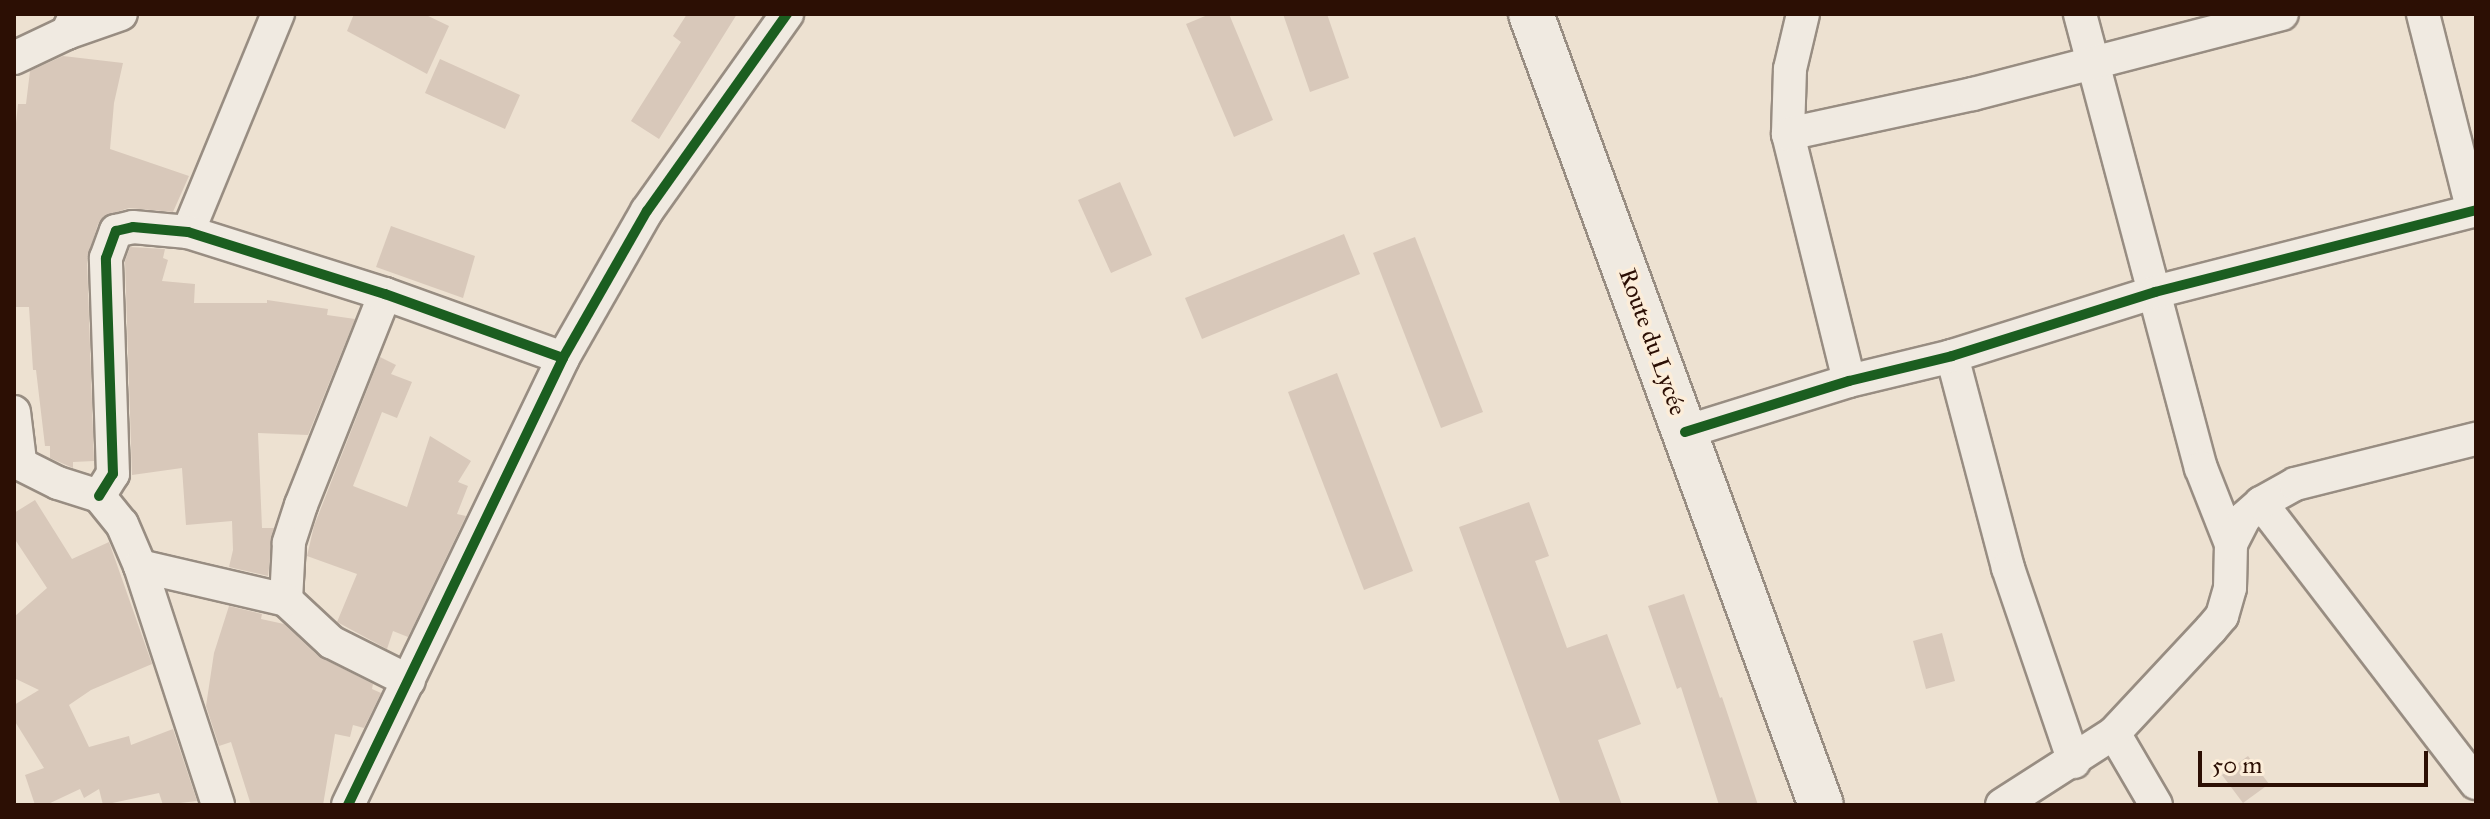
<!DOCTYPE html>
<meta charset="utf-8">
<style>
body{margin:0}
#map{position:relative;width:2490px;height:819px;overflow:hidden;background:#ede1d1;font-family:"IM FELL Great Primer",serif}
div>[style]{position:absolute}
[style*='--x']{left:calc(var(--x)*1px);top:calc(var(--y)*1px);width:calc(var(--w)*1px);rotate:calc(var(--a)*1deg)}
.building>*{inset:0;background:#d8c8ba}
.roads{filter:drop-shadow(2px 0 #988d82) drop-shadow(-2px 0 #988d82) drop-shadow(0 2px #988d82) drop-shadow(0 -2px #988d82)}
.minor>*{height:32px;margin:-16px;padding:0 16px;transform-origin:16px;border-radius:16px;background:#f0eae1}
.secondary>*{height:44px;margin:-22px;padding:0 22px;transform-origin:22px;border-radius:22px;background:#f0eae1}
.cycleway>*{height:10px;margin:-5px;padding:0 5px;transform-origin:5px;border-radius:5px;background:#1b5e20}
span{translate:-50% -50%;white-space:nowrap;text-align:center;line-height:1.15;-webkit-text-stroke:7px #fcedd9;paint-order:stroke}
.street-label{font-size:24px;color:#2c0f04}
.frame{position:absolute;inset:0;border:16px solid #2c0f04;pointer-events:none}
.scale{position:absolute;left:2198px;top:751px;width:230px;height:36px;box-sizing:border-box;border:4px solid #2c0f04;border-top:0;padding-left:10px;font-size:24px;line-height:28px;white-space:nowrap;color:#2c0f04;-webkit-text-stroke:6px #fcedd9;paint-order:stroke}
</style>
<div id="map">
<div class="building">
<div style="clip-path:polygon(354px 14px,424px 14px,449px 26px,427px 74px,347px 31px)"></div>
<div style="clip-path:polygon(687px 14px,737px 14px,659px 139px,631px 121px,681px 42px,673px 36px)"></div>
<div style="clip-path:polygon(1210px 14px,1229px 14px,1273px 120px,1234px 137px,1186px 24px)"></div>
<div style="clip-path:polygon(1283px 14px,1327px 14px,1349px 78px,1310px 92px)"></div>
<div style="clip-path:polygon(63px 56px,123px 63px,114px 103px,110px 149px,189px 176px,173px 212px,129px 208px,104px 216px,98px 224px,87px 259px,94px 461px,73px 462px,73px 468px,50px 458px,50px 446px,45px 446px,36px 370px,33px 370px,29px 307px,14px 307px,14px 142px,18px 104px,26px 104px,30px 71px)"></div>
<div style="clip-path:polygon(440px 59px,520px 95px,505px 129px,425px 93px)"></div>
<div style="clip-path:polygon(1120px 182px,1152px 255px,1111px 273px,1078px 200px)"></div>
<div style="clip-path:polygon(391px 226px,475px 256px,463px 298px,376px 267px)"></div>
<div style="clip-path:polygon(1344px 234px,1360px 274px,1202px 339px,1185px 298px)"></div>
<div style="clip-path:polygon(1415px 237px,1483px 412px,1441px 428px,1373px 253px)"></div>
<div style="clip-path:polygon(130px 247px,165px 249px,163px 258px,168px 260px,162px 281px,195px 284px,194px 303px,267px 303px,267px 300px,328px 309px,327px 315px,355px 319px,308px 435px,258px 433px,262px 528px,274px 528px,268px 576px,229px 567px,233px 550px,232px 521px,186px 525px,182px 468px,132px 475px,125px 261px)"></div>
<div style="clip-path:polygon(380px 357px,396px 365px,391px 374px,412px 382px,397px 418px,382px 412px,353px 486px,407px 507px,430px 436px,471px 461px,458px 482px,468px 486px,457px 514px,466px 516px,408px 637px,393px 631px,387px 649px,337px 622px,357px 574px,307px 556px,314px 526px)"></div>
<div style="clip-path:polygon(1337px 373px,1413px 571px,1364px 590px,1288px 392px)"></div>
<div style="clip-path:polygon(35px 500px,72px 559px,109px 542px,152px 664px,91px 690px,69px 705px,89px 747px,129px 736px,131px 745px,173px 729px,197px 801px,163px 805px,159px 793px,103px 805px,99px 789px,84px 798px,80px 789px,46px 805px,35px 805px,25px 775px,44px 768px,14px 720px,14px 705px,39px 690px,14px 678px,14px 617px,47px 588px,14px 538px,14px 513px)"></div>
<div style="clip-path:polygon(1529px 502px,1549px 556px,1535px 561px,1567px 648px,1607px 634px,1641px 724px,1598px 740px,1622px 805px,1561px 805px,1459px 527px)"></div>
<div style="clip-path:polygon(1684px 594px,1720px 698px,1722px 697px,1758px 805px,1719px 805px,1681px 687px,1677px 689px,1648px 606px)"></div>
<div style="clip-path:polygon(229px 606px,262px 614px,261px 619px,284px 624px,318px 656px,373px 684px,372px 689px,381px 693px,364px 728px,353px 725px,350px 737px,335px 734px,323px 805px,251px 805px,231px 742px,219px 746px,206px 706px,214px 653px)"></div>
<div style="clip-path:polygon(1942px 633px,1955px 681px,1926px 689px,1913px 641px)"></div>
<div style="clip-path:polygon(2248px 756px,2269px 784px,2243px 803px,2222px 775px)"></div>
</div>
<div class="roads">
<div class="minor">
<div style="--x:1803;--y:14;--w:57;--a:103.3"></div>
<div style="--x:1790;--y:69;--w:65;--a:91.8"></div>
<div style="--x:1788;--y:134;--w:254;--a:76.1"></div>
<div style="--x:2080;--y:14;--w:470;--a:75.1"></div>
<div style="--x:2201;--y:468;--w:82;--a:68.5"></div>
<div style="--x:2423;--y:14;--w:203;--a:75.8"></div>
<div style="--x:67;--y:33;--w:57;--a:-19.4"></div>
<div style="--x:14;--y:58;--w:59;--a:-25.3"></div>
<div style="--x:67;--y:33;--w:21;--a:-65"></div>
<div style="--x:1788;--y:134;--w:189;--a:-12.2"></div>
<div style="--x:1973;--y:94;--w:319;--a:-14.5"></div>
<div style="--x:188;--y:232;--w:236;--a:-67.6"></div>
<div style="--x:385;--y:294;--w:227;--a:111.7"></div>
<div style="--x:301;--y:505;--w:40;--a:108"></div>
<div style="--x:289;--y:543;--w:57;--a:93"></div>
<div style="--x:286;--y:600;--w:62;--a:43"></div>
<div style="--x:331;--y:642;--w:87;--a:26.6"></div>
<div style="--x:1952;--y:356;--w:219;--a:75.2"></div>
<div style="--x:2008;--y:568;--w:205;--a:71.2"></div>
<div style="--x:14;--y:412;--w:49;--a:83"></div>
<div style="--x:1685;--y:432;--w:172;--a:-17.3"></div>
<div style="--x:1849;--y:381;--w:106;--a:-13.6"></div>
<div style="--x:1952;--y:356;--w:213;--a:-17.5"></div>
<div style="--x:2155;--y:292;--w:331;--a:-14.3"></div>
<div style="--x:14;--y:461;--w:49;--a:26.6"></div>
<div style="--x:58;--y:483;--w:43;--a:17.6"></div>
<div style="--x:99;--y:496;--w:36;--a:51"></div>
<div style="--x:122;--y:524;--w:46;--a:66.8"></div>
<div style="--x:140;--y:566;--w:251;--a:71.9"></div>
<div style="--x:99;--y:496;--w:26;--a:-58"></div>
<div style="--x:113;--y:474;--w:216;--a:-91.9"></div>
<div style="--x:106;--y:258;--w:29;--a:-70"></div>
<div style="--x:116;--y:231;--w:17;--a:-13"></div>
<div style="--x:133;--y:227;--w:55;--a:5.2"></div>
<div style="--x:188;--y:232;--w:207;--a:17.5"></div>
<div style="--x:385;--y:294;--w:189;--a:19.8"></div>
<div style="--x:2261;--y:503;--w:353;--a:52.5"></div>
<div style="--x:140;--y:566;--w:150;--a:13.1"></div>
<div style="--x:2114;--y:733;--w:83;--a:59.7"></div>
<div style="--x:348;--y:805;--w:496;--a:-64.3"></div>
<div style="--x:563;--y:358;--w:169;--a:-60.3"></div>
<div style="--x:647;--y:211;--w:242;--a:-54.6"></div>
<div style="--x:2002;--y:805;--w:133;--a:-32.7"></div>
<div style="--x:2114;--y:733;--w:142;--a:-47"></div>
<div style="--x:2211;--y:629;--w:17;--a:-50"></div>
<div style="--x:2222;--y:616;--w:29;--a:-74"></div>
<div style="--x:2230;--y:588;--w:44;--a:-88.7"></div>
<div style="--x:2231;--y:544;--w:29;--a:-63"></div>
<div style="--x:2244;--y:518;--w:23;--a:-41"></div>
<div style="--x:2261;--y:503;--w:39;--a:-29"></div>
<div style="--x:2295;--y:484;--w:187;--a:-14"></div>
</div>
<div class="secondary">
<div style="--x:1531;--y:14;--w:842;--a:69.87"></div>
</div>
</div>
<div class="cycleway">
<div style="--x:1685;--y:432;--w:172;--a:-17.3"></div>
<div style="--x:1849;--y:381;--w:106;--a:-13.6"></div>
<div style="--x:1952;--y:356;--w:213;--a:-17.5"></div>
<div style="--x:2155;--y:292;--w:331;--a:-14.3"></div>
<div style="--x:99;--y:496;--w:26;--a:-58"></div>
<div style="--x:113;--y:474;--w:216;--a:-91.9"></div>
<div style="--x:106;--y:258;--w:29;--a:-70"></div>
<div style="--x:116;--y:231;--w:17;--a:-13"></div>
<div style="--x:133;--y:227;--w:55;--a:5.2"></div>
<div style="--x:188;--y:232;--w:207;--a:17.5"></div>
<div style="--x:385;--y:294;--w:189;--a:19.8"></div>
<div style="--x:348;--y:805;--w:496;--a:-64.3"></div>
<div style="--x:563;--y:358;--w:169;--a:-60.3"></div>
<div style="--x:647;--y:211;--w:242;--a:-54.6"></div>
</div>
<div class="street-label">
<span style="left:1652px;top:342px;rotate:70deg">Route du Lycée</span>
</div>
<div class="frame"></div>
<div class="scale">50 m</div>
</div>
